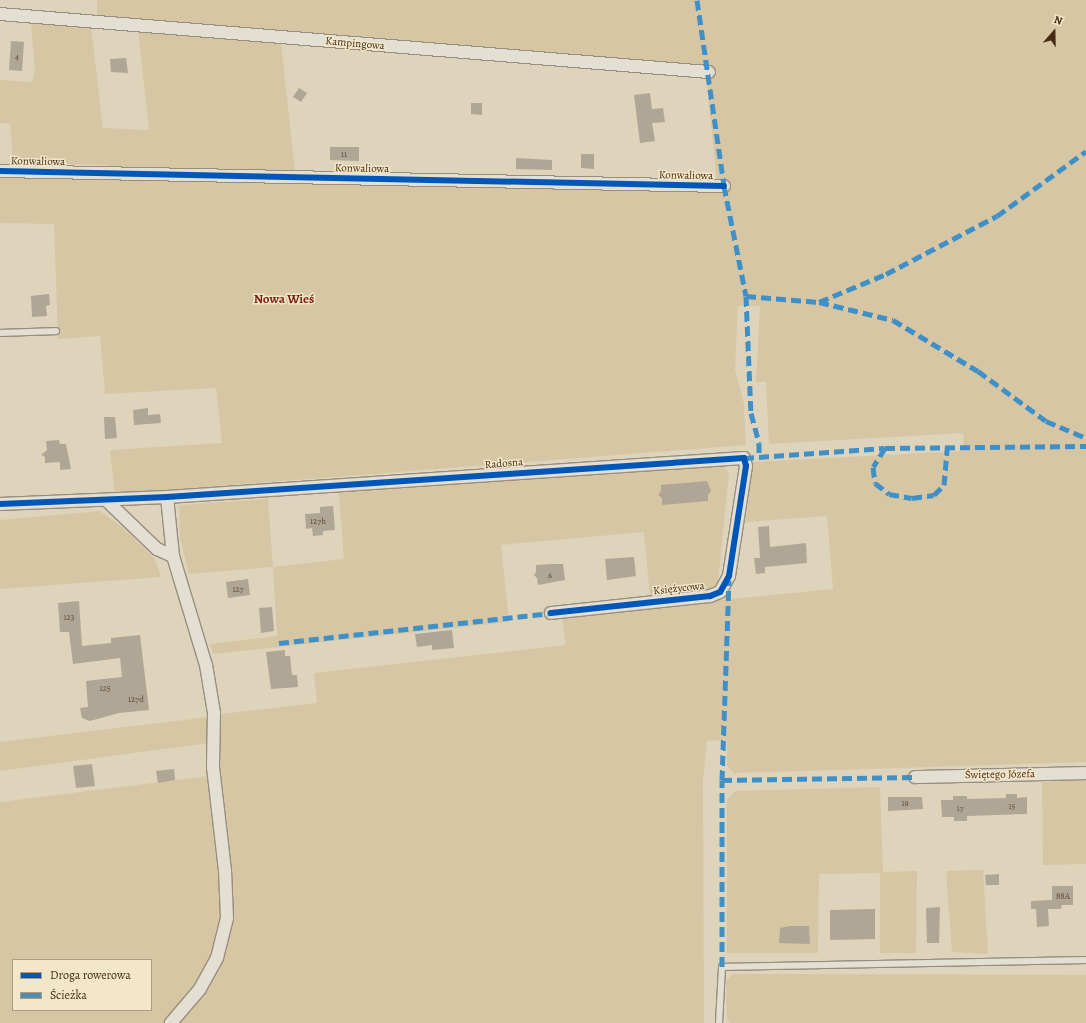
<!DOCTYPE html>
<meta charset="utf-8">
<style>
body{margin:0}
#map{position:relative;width:1086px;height:1023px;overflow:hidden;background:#ded3bb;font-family:Alegreya,serif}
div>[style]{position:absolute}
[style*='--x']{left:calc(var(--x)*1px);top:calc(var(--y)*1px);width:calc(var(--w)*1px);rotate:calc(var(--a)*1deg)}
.green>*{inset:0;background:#d7c6a4}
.building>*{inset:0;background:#b0a696}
.roads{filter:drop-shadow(1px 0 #988e7e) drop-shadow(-1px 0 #988e7e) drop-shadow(0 1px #988e7e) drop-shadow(0 -1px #988e7e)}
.service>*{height:6px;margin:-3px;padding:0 3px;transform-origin:3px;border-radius:3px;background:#e4dfd3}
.minor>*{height:12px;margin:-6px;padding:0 6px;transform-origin:6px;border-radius:6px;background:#e4dfd3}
.quiet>*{height:5px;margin-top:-2.5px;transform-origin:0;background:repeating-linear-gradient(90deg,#4090c8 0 10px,transparent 0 15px)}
.cycleway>*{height:6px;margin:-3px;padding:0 3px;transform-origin:3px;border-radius:3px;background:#0057b8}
span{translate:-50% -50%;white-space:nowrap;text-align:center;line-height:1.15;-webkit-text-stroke:3px #f3e6c9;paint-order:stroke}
.number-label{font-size:9px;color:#604a35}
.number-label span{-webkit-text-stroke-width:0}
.street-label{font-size:11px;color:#462c15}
.quarter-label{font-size:13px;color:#7a1f14;font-weight:700}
.legend{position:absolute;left:12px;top:959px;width:140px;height:52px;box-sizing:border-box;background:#f3e6c9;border:1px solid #ae9c81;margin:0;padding:5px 7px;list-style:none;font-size:12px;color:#462c15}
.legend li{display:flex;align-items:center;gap:8px;height:20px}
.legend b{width:20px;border:1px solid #ae9c81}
.north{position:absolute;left:1034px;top:12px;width:40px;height:40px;-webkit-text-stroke:3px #f3e6c9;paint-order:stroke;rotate:20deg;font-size:11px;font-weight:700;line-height:16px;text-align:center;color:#462c15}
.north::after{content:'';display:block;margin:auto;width:14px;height:18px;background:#462c15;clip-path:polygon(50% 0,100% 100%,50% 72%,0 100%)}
</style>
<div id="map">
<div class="green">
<div style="clip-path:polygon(evenodd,97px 0,1086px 0,1086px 762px,734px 773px,727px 766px,727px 740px,707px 741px,703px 780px,704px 1023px,0 1023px,0 802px,208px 776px,217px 743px,221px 714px,317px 703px,314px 673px,566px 645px,562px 616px,833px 589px,827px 516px,746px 522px,752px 462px,964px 451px,963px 433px,769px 444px,766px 382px,756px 382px,760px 306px,738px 306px,735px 369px,744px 404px,746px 445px,115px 494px,110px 450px,222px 443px,216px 388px,105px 394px,100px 336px,58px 339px,54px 224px,0 223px,0 174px,717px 182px,706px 76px,97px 17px,97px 0,13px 960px,151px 960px,151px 1010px,13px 1010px,13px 960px)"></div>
<div style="clip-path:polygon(31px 22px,91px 26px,103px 128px,149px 130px,138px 30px,281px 41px,295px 172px,108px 169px,107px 165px,13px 163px,10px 124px,0 123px,0 80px,32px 82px,35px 73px)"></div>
<div style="clip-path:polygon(721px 465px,729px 473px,718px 582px,710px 590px,650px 597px,644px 532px,501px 545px,509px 622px,213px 654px,210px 644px,277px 636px,273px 567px,189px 574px,180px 537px,179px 505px,268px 499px,273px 567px,344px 559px,339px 493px)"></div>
<div style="clip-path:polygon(100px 511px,122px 527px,155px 559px,161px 577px,0 589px,0 520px)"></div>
<div style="clip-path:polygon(209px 717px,208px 743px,0 771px,0 742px)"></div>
<div style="clip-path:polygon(1086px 780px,1086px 864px,1043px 865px,1042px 782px)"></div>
<div style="clip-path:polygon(880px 787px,883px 872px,917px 871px,916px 953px,880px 953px,880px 873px,819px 874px,818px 953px,727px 953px,727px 800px,735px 791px)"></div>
<div style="clip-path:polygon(983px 870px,988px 954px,952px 952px,946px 871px)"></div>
<div style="clip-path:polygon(732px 974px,1086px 975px,1086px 1023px,730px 1023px,727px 1020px,726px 981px)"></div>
</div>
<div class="building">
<div style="clip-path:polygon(11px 41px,24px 42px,22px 71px,9px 70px)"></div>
<div style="clip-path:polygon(126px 58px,128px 73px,111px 72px,110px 59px)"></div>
<div style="clip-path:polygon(299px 88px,307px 93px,301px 102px,293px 97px)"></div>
<div style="clip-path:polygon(650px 93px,652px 109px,663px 108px,665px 122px,652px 123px,655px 141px,640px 143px,634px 95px)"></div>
<div style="clip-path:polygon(471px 103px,482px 103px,482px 115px,471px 114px)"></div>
<div style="clip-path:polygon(330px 147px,359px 147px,359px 161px,330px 160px)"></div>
<div style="clip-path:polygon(581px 154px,594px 154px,594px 169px,581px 168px)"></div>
<div style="clip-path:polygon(516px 158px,552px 160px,552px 170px,516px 169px)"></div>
<div style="clip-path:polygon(49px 294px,50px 305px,46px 306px,47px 316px,32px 317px,31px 296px)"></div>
<div style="clip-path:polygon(148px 408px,148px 415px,160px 414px,161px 423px,134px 425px,133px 410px)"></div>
<div style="clip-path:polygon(104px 417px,115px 417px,117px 438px,105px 439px)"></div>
<div style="clip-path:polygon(59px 440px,60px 444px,66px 444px,71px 469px,60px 470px,60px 462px,45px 463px,45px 457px,41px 455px,47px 450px,46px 441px)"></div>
<div style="clip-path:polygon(707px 481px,711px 491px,708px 495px,708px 501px,662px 505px,662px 498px,658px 495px,661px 491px,661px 485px)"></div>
<div style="clip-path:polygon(333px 506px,335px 530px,323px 531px,323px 535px,313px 536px,312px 528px,306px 529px,305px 514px,320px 513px,320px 507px)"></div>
<div style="clip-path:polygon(769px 526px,770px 547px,806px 543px,807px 563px,765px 567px,765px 573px,756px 574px,754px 558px,760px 558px,758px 527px)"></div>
<div style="clip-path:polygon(634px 557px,636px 576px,607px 580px,605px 559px)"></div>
<div style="clip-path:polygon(552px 564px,563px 564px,565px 580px,538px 585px,537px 578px,534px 575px,536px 572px,536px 565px)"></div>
<div style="clip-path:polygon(248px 579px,250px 595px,228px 598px,226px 582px)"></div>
<div style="clip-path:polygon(79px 601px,82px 646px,111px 643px,111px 638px,140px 635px,149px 710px,119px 713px,90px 721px,82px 718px,80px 708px,88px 707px,86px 681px,122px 677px,120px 658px,73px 664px,69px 632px,60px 632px,58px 603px)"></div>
<div style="clip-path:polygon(272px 607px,274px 631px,261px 633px,259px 608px)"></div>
<div style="clip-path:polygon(452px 630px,454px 648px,432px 650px,432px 645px,417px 647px,415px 634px)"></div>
<div style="clip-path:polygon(285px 650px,285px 656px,290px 656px,292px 675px,297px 675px,298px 687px,271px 689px,266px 652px)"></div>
<div style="clip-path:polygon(92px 764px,95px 786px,76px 788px,73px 766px)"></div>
<div style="clip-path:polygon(174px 769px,175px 780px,158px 783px,156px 771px)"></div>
<div style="clip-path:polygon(1006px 794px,1017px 794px,1017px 798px,1027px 797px,1027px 814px,967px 816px,967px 821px,954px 821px,954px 817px,942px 817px,941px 800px,953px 800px,953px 796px,967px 796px,967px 799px,1006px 798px)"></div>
<div style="clip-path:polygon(888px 797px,922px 797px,923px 809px,888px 811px)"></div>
<div style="clip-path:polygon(999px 874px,999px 885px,986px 885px,985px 875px)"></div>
<div style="clip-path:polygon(1052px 886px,1073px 886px,1073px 905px,1062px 905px,1061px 909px,1048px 909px,1049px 926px,1037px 927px,1036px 909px,1031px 909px,1031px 901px,1052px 900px)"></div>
<div style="clip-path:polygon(940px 907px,939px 943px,927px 943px,926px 908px)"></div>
<div style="clip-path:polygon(875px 909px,875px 939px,830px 940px,830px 910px)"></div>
<div style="clip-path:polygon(789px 926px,809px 926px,810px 944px,779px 943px,780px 928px)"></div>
</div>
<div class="roads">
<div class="service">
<div style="--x:0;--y:333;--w:56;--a:-2"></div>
<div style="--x:719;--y:1023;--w:56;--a:-86.9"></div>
<div style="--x:722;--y:967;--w:364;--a:-1.1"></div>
</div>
<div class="minor">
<div style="--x:0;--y:14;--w:711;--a:4.68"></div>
<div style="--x:0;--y:171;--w:724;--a:1.19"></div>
<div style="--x:167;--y:497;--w:59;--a:84.2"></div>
<div style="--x:173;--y:556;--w:114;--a:73.2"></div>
<div style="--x:206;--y:665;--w:49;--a:80.5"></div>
<div style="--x:214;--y:713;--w:54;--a:91.1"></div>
<div style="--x:213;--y:767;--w:104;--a:83.4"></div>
<div style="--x:225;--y:870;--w:48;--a:87.6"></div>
<div style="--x:227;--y:918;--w:41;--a:104"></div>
<div style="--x:217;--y:958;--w:35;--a:119"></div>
<div style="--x:200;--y:989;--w:45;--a:130.5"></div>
<div style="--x:106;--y:500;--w:71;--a:43.9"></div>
<div style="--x:157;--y:549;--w:17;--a:24"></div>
<div style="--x:0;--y:504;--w:167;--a:-2.4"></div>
<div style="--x:167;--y:497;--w:578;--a:-3.87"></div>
<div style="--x:744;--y:458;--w:8;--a:76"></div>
<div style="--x:746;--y:466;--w:111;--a:98.8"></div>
<div style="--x:729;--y:576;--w:18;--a:119"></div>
<div style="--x:720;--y:592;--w:11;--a:158"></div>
<div style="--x:710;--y:596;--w:160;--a:173.9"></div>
<div style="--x:915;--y:777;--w:171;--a:-1.3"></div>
</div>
</div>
<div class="quiet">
<div style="--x:697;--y:0;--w:188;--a:81.7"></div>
<div style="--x:724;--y:186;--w:112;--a:78.7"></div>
<div style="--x:746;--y:296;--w:117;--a:87.6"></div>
<div style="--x:751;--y:413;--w:31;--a:75"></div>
<div style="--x:759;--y:443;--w:14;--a:90"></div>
<div style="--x:746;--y:296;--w:73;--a:4.7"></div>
<div style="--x:819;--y:302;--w:76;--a:13.7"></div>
<div style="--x:893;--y:320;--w:99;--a:31"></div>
<div style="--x:978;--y:371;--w:84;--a:36.3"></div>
<div style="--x:1046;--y:421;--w:43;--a:23"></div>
<div style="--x:819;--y:302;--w:73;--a:-22.7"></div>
<div style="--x:886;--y:274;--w:125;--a:-27.6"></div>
<div style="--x:997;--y:216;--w:110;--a:-36.1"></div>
<div style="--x:885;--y:448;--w:22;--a:122"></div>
<div style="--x:873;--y:467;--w:16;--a:83"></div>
<div style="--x:875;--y:483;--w:18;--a:38"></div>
<div style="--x:889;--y:494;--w:23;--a:10"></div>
<div style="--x:912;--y:498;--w:22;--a:-8"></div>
<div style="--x:934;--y:495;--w:14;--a:-45"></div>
<div style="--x:944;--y:485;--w:38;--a:-85"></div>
<div style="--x:744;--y:458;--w:141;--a:-4.1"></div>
<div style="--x:885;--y:448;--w:201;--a:-0.6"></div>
<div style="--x:279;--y:643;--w:274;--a:-6.3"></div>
<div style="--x:722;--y:780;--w:193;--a:-0.9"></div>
<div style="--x:722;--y:967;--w:187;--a:-90"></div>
<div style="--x:722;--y:780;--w:200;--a:-88"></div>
</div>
<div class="cycleway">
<div style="--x:0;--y:171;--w:724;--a:1.19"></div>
<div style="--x:0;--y:504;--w:167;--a:-2.4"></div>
<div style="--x:167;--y:497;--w:578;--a:-3.87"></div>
<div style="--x:744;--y:458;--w:8;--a:76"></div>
<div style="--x:746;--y:466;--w:111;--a:98.8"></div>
<div style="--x:729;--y:576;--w:18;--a:119"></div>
<div style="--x:720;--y:592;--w:11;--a:158"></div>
<div style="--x:710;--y:596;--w:160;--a:173.9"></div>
</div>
<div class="number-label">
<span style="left:17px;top:56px">4</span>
<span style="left:344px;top:154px">11</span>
<span style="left:318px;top:521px">127h</span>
<span style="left:550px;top:575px">6</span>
<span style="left:238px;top:589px">127</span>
<span style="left:69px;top:617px">123</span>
<span style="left:105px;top:688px">125</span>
<span style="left:136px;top:699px">127d</span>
<span style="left:905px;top:803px">19</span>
<span style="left:1012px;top:806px">15</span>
<span style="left:960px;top:808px">17</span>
<span style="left:1063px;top:896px">88A</span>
</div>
<div class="street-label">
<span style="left:355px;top:44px;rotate:5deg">Kampingowa</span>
<span style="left:38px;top:162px;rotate:1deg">Konwaliowa</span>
<span style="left:362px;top:169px;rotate:1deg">Konwaliowa</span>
<span style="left:686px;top:176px;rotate:1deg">Konwaliowa</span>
<span style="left:504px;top:464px;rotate:-5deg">Radosna</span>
<span style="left:679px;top:589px;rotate:-6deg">Księżycowa</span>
<span style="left:1000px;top:775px;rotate:-1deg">Świętego Józefa</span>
</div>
<div class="quarter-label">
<span style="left:284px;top:299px">Nowa Wieś</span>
</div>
<ul class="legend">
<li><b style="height:5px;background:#0057b8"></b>Droga rowerowa</li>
<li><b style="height:5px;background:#4090c8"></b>Ścieżka</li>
</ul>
<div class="north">N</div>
</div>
